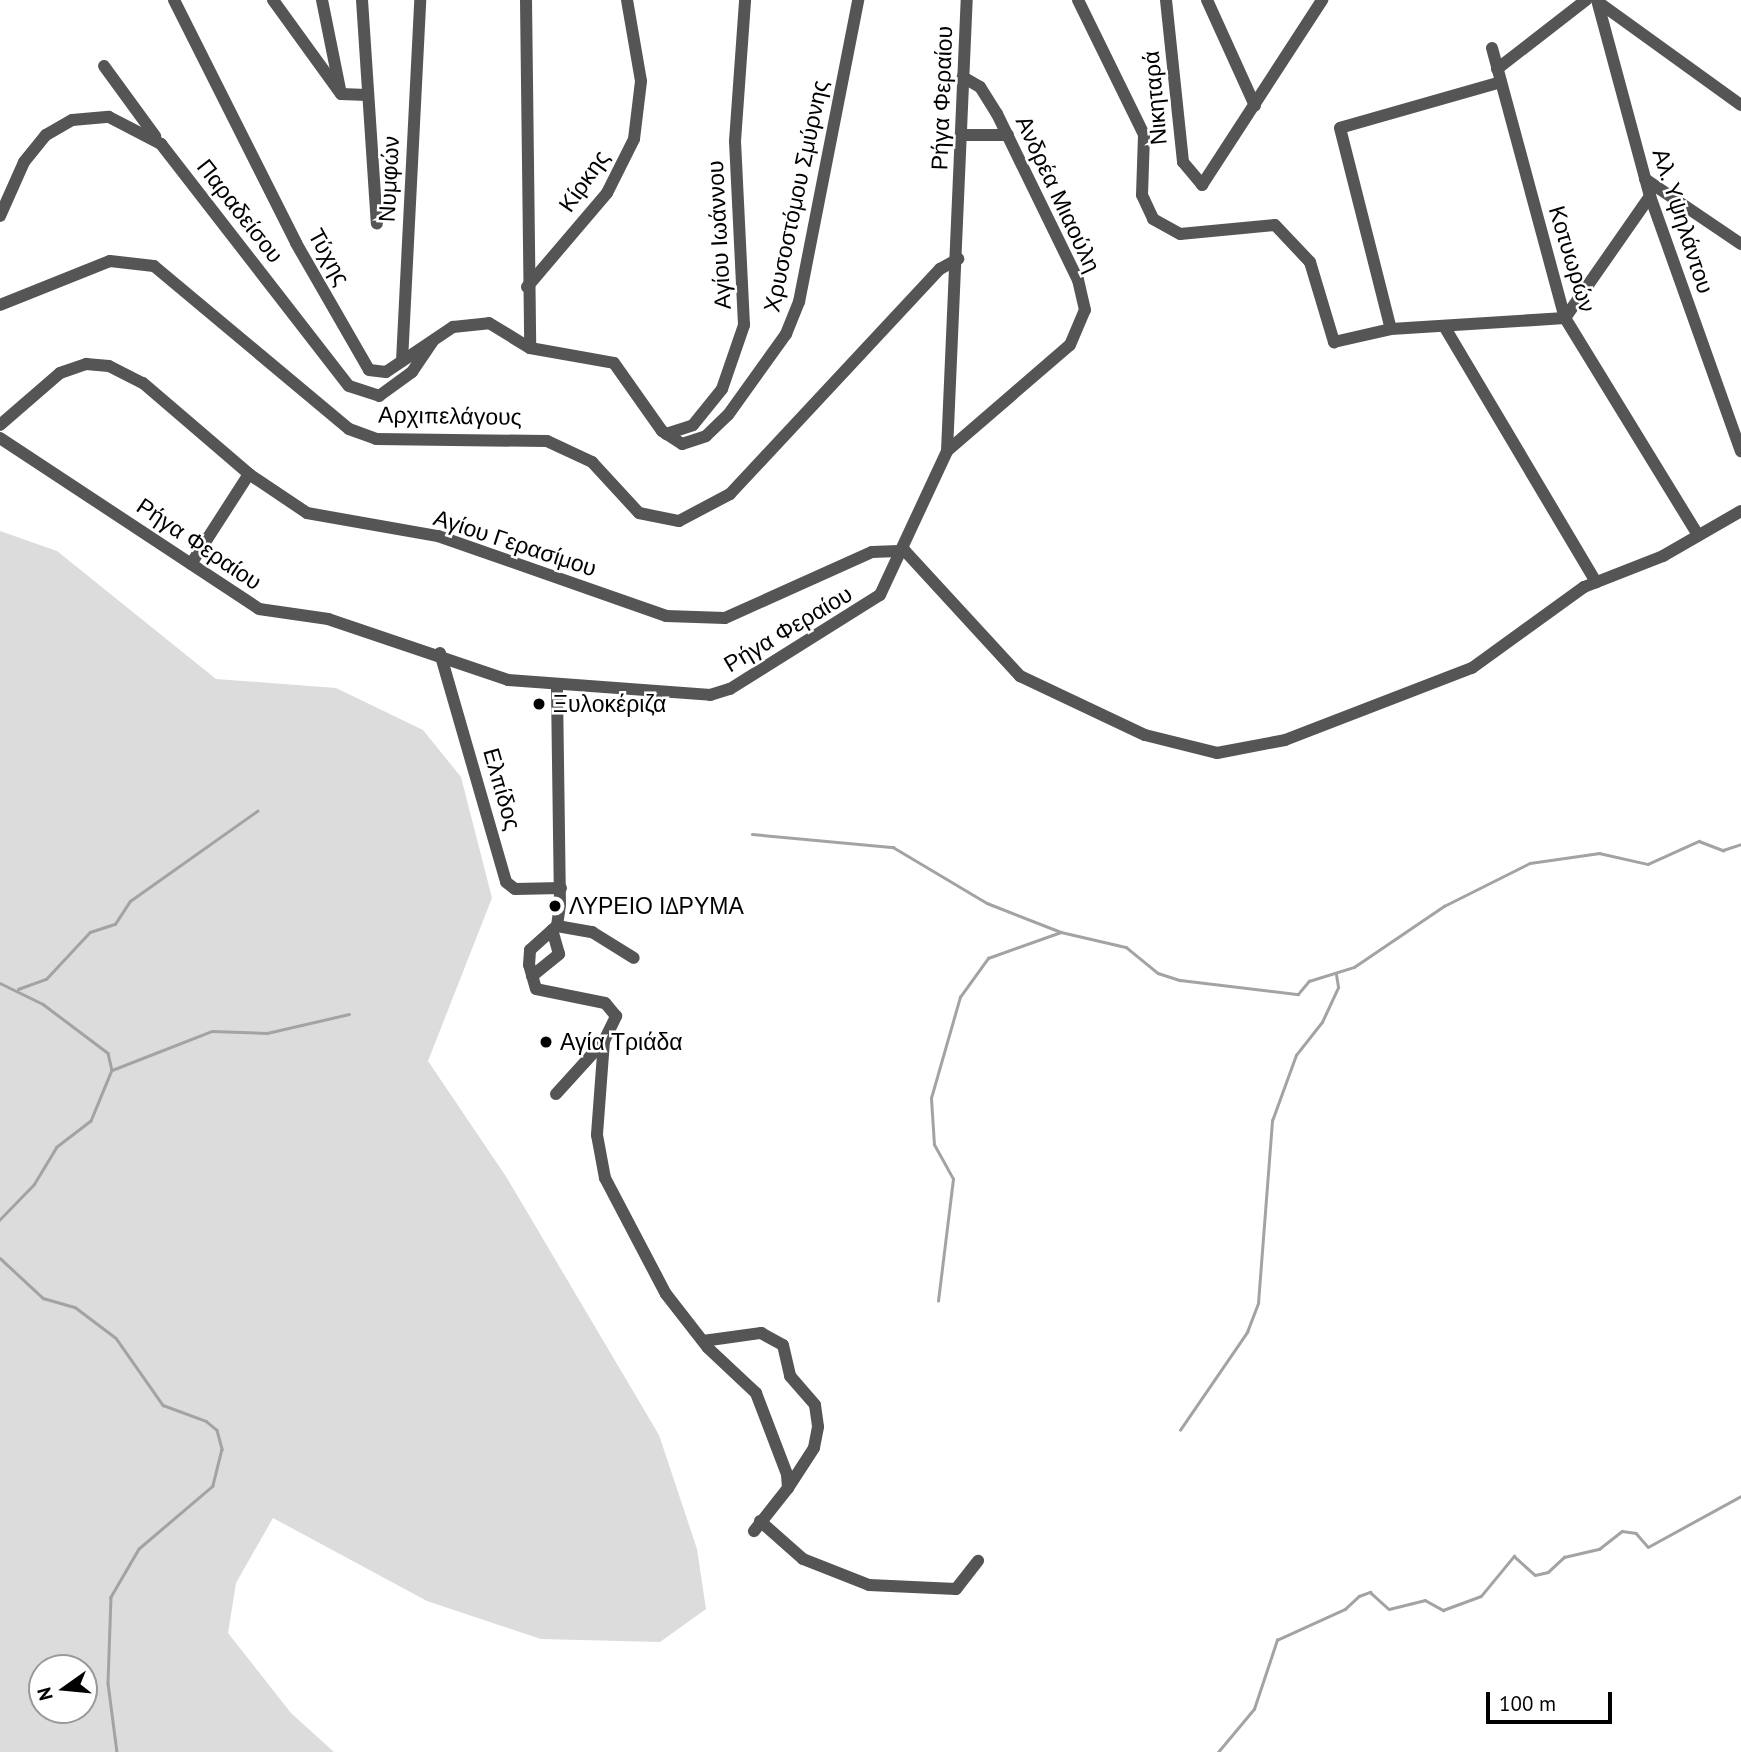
<!DOCTYPE html>
<meta charset="utf-8">
<style>
body{margin:0}
#map{position:relative;width:1741px;height:1752px;overflow:hidden;background:#fff;font-family:"PT Sans",sans-serif}
div>[style]{position:absolute}
[style*='--x']{left:calc(var(--x)*1px);top:calc(var(--y)*1px);width:calc(var(--w)*1px);rotate:calc(var(--a)*1deg)}
.green>*{inset:0;background:#dcdcdc}
.stream>*{height:2.5px;margin:-1.25px;padding:0 1.25px;transform-origin:1.25px;border-radius:1.25px;background:#a3a3a3}
.minor>*{height:12px;margin:-6px;padding:0 6px;transform-origin:6px;border-radius:6px;background:#555}
.dots>*{width:19px;height:19px;translate:-50% -50%;box-sizing:border-box;border:4px solid #fff;border-radius:50%}
span{translate:-50% -50%;white-space:nowrap;text-align:center;line-height:1.15;-webkit-text-stroke:5px #fff;paint-order:stroke}
.street-label{font-size:23px;color:#000}
.poi-label{font-size:23px;color:#000}
.left{translate:0 -50%;text-align:left}
.north{position:absolute;left:28px;top:1654px;width:70px;height:70px;box-sizing:border-box;background:#fff;border:2px solid #999;border-radius:50%;rotate:255deg;font-size:19px;font-weight:700;line-height:28px;text-align:center;color:#000}
.north::after{content:'';display:block;margin:auto;width:24px;height:32px;background:#000;clip-path:polygon(50% 0,100% 100%,50% 72%,0 100%)}
.scale{position:absolute;left:1486px;top:1692px;width:126px;height:32px;box-sizing:border-box;border:4px solid #000;border-top:0;padding-left:9px;font-size:21px;line-height:24px;white-space:nowrap;color:#000;-webkit-text-stroke:5px #fff;paint-order:stroke}
</style>
<div id="map">
<div class="green">
<div style="clip-path:polygon(evenodd,0 531px,57px 551px,216px 679px,336px 688px,423px 730px,461px 777px,492px 898px,428px 1061px,507px 1178px,659px 1435px,697px 1549px,706px 1609px,660px 1642px,541px 1639px,427px 1601px,273px 1518px,236px 1583px,228px 1633px,291px 1713px,334px 1752px,0 1752px,0 531px,42px 1668px,84px 1668px,84px 1710px,42px 1710px,42px 1668px)"></div>
</div>
<div class="stream">
<div style="--x:752;--y:834;--w:142;--a:5.3"></div>
<div style="--x:893;--y:847;--w:109;--a:30.8"></div>
<div style="--x:987;--y:903;--w:79;--a:21.4"></div>
<div style="--x:0;--y:983;--w:48;--a:26"></div>
<div style="--x:43;--y:1004;--w:81;--a:37"></div>
<div style="--x:108;--y:1053;--w:17;--a:77"></div>
<div style="--x:112;--y:1070;--w:55;--a:112.4"></div>
<div style="--x:91;--y:1121;--w:43;--a:142.6"></div>
<div style="--x:57;--y:1147;--w:44;--a:121.2"></div>
<div style="--x:34;--y:1185;--w:49;--a:134.2"></div>
<div style="--x:18;--y:989;--w:30;--a:-20"></div>
<div style="--x:46;--y:979;--w:64;--a:-46.9"></div>
<div style="--x:90;--y:932;--w:26;--a:-18"></div>
<div style="--x:115;--y:924;--w:27;--a:-57"></div>
<div style="--x:130;--y:901;--w:156;--a:-35.3"></div>
<div style="--x:112;--y:1070;--w:107;--a:-21.3"></div>
<div style="--x:212;--y:1031;--w:55;--a:2.1"></div>
<div style="--x:267;--y:1033;--w:84;--a:-13"></div>
<div style="--x:0;--y:1258;--w:59;--a:42.9"></div>
<div style="--x:43;--y:1298;--w:33;--a:16"></div>
<div style="--x:75;--y:1307;--w:51;--a:37.1"></div>
<div style="--x:116;--y:1338;--w:82;--a:55"></div>
<div style="--x:163;--y:1405;--w:46;--a:20.4"></div>
<div style="--x:206;--y:1421;--w:14;--a:39"></div>
<div style="--x:217;--y:1430;--w:20;--a:75"></div>
<div style="--x:222;--y:1449;--w:38;--a:104"></div>
<div style="--x:213;--y:1486;--w:97;--a:139.6"></div>
<div style="--x:139;--y:1549;--w:56;--a:120.3"></div>
<div style="--x:111;--y:1597;--w:86;--a:92"></div>
<div style="--x:108;--y:1683;--w:70;--a:82.6"></div>
<div style="--x:938;--y:1301;--w:123;--a:-83"></div>
<div style="--x:953;--y:1179;--w:39;--a:-119"></div>
<div style="--x:934;--y:1145;--w:47;--a:-93.7"></div>
<div style="--x:931;--y:1098;--w:105;--a:-74"></div>
<div style="--x:960;--y:997;--w:48;--a:-54.3"></div>
<div style="--x:988;--y:958;--w:77;--a:-19.6"></div>
<div style="--x:1061;--y:932;--w:67;--a:13"></div>
<div style="--x:1126;--y:947;--w:41;--a:39.1"></div>
<div style="--x:1158;--y:973;--w:23;--a:18"></div>
<div style="--x:1180;--y:980;--w:119;--a:6.8"></div>
<div style="--x:1298;--y:994;--w:17;--a:-50"></div>
<div style="--x:1309;--y:981;--w:47;--a:-17.3"></div>
<div style="--x:1354;--y:967;--w:109;--a:-34.1"></div>
<div style="--x:1444;--y:906;--w:96;--a:-26.6"></div>
<div style="--x:1530;--y:863;--w:70;--a:-8.2"></div>
<div style="--x:1599;--y:853;--w:50;--a:12.7"></div>
<div style="--x:1648;--y:864;--w:56;--a:-24.3"></div>
<div style="--x:1699;--y:841;--w:26;--a:21"></div>
<div style="--x:1723;--y:850;--w:19;--a:-18"></div>
<div style="--x:1180;--y:1430;--w:119;--a:-55.6"></div>
<div style="--x:1247;--y:1332;--w:31;--a:-69"></div>
<div style="--x:1258;--y:1303;--w:183;--a:-85.6"></div>
<div style="--x:1272;--y:1121;--w:70;--a:-70"></div>
<div style="--x:1296;--y:1055;--w:42;--a:-51.8"></div>
<div style="--x:1322;--y:1022;--w:38;--a:-65"></div>
<div style="--x:1338;--y:987;--w:12;--a:-99"></div>
<div style="--x:1218;--y:1752;--w:56;--a:-50.1"></div>
<div style="--x:1254;--y:1709;--w:73;--a:-71.6"></div>
<div style="--x:1277;--y:1640;--w:75;--a:-24.5"></div>
<div style="--x:1345;--y:1609;--w:19;--a:-43"></div>
<div style="--x:1359;--y:1596;--w:12;--a:-20"></div>
<div style="--x:1370;--y:1592;--w:25;--a:42"></div>
<div style="--x:1389;--y:1609;--w:37;--a:-14"></div>
<div style="--x:1425;--y:1600;--w:21;--a:29"></div>
<div style="--x:1443;--y:1610;--w:40;--a:-20.2"></div>
<div style="--x:1481;--y:1596;--w:52;--a:-50.5"></div>
<div style="--x:1514;--y:1556;--w:28;--a:42"></div>
<div style="--x:1535;--y:1575;--w:13;--a:-13"></div>
<div style="--x:1548;--y:1572;--w:22;--a:-43"></div>
<div style="--x:1564;--y:1557;--w:36;--a:-13"></div>
<div style="--x:1599;--y:1549;--w:29;--a:-38"></div>
<div style="--x:1622;--y:1531;--w:14;--a:8"></div>
<div style="--x:1636;--y:1533;--w:18;--a:49"></div>
<div style="--x:1648;--y:1547;--w:106;--a:-28.7"></div>
</div>
<div class="minor">
<div style="--x:174;--y:0;--w:272;--a:63.3"></div>
<div style="--x:296;--y:243;--w:146;--a:60.1"></div>
<div style="--x:369;--y:370;--w:17;--a:7"></div>
<div style="--x:386;--y:372;--w:81;--a:-33.9"></div>
<div style="--x:453;--y:327;--w:36;--a:-6"></div>
<div style="--x:489;--y:323;--w:48;--a:31.4"></div>
<div style="--x:530;--y:348;--w:85;--a:10.1"></div>
<div style="--x:614;--y:363;--w:83;--a:54.8"></div>
<div style="--x:662;--y:431;--w:24;--a:33"></div>
<div style="--x:682;--y:444;--w:25;--a:-18"></div>
<div style="--x:706;--y:436;--w:30;--a:-44"></div>
<div style="--x:728;--y:415;--w:100;--a:-54.4"></div>
<div style="--x:786;--y:334;--w:35;--a:-68"></div>
<div style="--x:799;--y:302;--w:308;--a:-78.9"></div>
<div style="--x:273;--y:0;--w:116;--a:54.1"></div>
<div style="--x:341;--y:94;--w:26;--a:2"></div>
<div style="--x:322;--y:0;--w:91;--a:78.6"></div>
<div style="--x:362;--y:0;--w:224;--a:86.2"></div>
<div style="--x:526;--y:0;--w:348;--a:89.3"></div>
<div style="--x:1078;--y:0;--w:150;--a:63.9"></div>
<div style="--x:1144;--y:135;--w:60;--a:91.9"></div>
<div style="--x:1142;--y:195;--w:26;--a:65"></div>
<div style="--x:1153;--y:219;--w:31;--a:29"></div>
<div style="--x:1180;--y:234;--w:95;--a:-5.4"></div>
<div style="--x:1275;--y:225;--w:51;--a:46.6"></div>
<div style="--x:1310;--y:262;--w:84;--a:73.3"></div>
<div style="--x:1334;--y:342;--w:58;--a:-12.8"></div>
<div style="--x:1166;--y:0;--w:163;--a:84"></div>
<div style="--x:1183;--y:162;--w:30;--a:50"></div>
<div style="--x:1202;--y:185;--w:221;--a:-57"></div>
<div style="--x:1207;--y:0;--w:116;--a:65.6"></div>
<div style="--x:1597;--y:0;--w:203;--a:74.9"></div>
<div style="--x:1650;--y:196;--w:271;--a:70.4"></div>
<div style="--x:1598;--y:2;--w:176;--a:35.8"></div>
<div style="--x:1492;--y:48;--w:280;--a:74.9"></div>
<div style="--x:1565;--y:318;--w:255;--a:58.5"></div>
<div style="--x:104;--y:66;--w:87;--a:53.9"></div>
<div style="--x:1497;--y:69;--w:113;--a:-37.8"></div>
<div style="--x:1501;--y:82;--w:167;--a:164.1"></div>
<div style="--x:1340;--y:128;--w:207;--a:75.8"></div>
<div style="--x:1391;--y:329;--w:174;--a:-3.6"></div>
<div style="--x:1565;--y:318;--w:149;--a:-55.1"></div>
<div style="--x:961;--y:135;--w:47;--a:0"></div>
<div style="--x:1645;--y:179;--w:116;--a:34.1"></div>
<div style="--x:0;--y:216;--w:59;--a:-66"></div>
<div style="--x:24;--y:162;--w:35;--a:-51"></div>
<div style="--x:46;--y:135;--w:30;--a:-30"></div>
<div style="--x:72;--y:120;--w:37;--a:-5"></div>
<div style="--x:109;--y:117;--w:59;--a:27.4"></div>
<div style="--x:161;--y:144;--w:306;--a:52.2"></div>
<div style="--x:349;--y:386;--w:32;--a:18"></div>
<div style="--x:379;--y:396;--w:41;--a:-36"></div>
<div style="--x:412;--y:372;--w:37;--a:-56"></div>
<div style="--x:527;--y:287;--w:123;--a:-49.6"></div>
<div style="--x:607;--y:193;--w:60;--a:-63.4"></div>
<div style="--x:634;--y:139;--w:58;--a:-83.1"></div>
<div style="--x:641;--y:81;--w:82;--a:-99.8"></div>
<div style="--x:0;--y:305;--w:118;--a:-21.8"></div>
<div style="--x:110;--y:261;--w:44;--a:6.5"></div>
<div style="--x:154;--y:266;--w:254;--a:39.9"></div>
<div style="--x:349;--y:429;--w:29;--a:20"></div>
<div style="--x:376;--y:439;--w:171;--a:0.7"></div>
<div style="--x:547;--y:441;--w:50;--a:25"></div>
<div style="--x:592;--y:462;--w:69;--a:47.3"></div>
<div style="--x:639;--y:513;--w:41;--a:11.3"></div>
<div style="--x:679;--y:521;--w:58;--a:-27.9"></div>
<div style="--x:730;--y:494;--w:308;--a:-47"></div>
<div style="--x:940;--y:269;--w:21;--a:-29"></div>
<div style="--x:1444;--y:326;--w:298;--a:59.3"></div>
<div style="--x:402;--y:361;--w:361;--a:-87.1"></div>
<div style="--x:0;--y:425;--w:79;--a:-40.9"></div>
<div style="--x:60;--y:373;--w:28;--a:-19"></div>
<div style="--x:86;--y:364;--w:23;--a:5"></div>
<div style="--x:109;--y:366;--w:38;--a:27"></div>
<div style="--x:143;--y:383;--w:140;--a:40.6"></div>
<div style="--x:249;--y:474;--w:70;--a:33.9"></div>
<div style="--x:307;--y:513;--w:133;--a:10"></div>
<div style="--x:438;--y:536;--w:242;--a:19.3"></div>
<div style="--x:666;--y:616;--w:59;--a:1.9"></div>
<div style="--x:725;--y:618;--w:161;--a:-24.2"></div>
<div style="--x:872;--y:552;--w:33;--a:-2"></div>
<div style="--x:666;--y:434;--w:28;--a:-18"></div>
<div style="--x:693;--y:425;--w:46;--a:-51.1"></div>
<div style="--x:722;--y:389;--w:68;--a:-71"></div>
<div style="--x:744;--y:325;--w:184;--a:-92.8"></div>
<div style="--x:735;--y:141;--w:141;--a:-85.9"></div>
<div style="--x:0;--y:438;--w:310;--a:33.4"></div>
<div style="--x:259;--y:609;--w:70;--a:8.2"></div>
<div style="--x:328;--y:619;--w:190;--a:18.7"></div>
<div style="--x:508;--y:680;--w:203;--a:4.2"></div>
<div style="--x:710;--y:695;--w:21;--a:-17"></div>
<div style="--x:730;--y:689;--w:177;--a:-32.1"></div>
<div style="--x:880;--y:595;--w:159;--a:-65"></div>
<div style="--x:947;--y:451;--w:451;--a:-87.5"></div>
<div style="--x:947;--y:451;--w:162;--a:-40.8"></div>
<div style="--x:1070;--y:345;--w:38;--a:-67"></div>
<div style="--x:1085;--y:310;--w:31;--a:-103"></div>
<div style="--x:1078;--y:280;--w:185;--a:-116"></div>
<div style="--x:997;--y:114;--w:32;--a:-122"></div>
<div style="--x:980;--y:87;--w:20;--a:-150"></div>
<div style="--x:905;--y:551;--w:170;--a:47.4"></div>
<div style="--x:1020;--y:676;--w:138;--a:25.3"></div>
<div style="--x:1145;--y:735;--w:74;--a:14"></div>
<div style="--x:1217;--y:753;--w:69;--a:-10.8"></div>
<div style="--x:1285;--y:740;--w:200;--a:-21.1"></div>
<div style="--x:1472;--y:668;--w:138;--a:-35.9"></div>
<div style="--x:1584;--y:587;--w:85;--a:-21.4"></div>
<div style="--x:1663;--y:556;--w:90;--a:-30"></div>
<div style="--x:191;--y:564;--w:107;--a:-57.2"></div>
<div style="--x:440;--y:653;--w:238;--a:73.9"></div>
<div style="--x:506;--y:882;--w:11;--a:38"></div>
<div style="--x:515;--y:889;--w:46;--a:-1.2"></div>
<div style="--x:557;--y:926;--w:36;--a:10"></div>
<div style="--x:592;--y:932;--w:49;--a:31.8"></div>
<div style="--x:532;--y:976;--w:35;--a:-39"></div>
<div style="--x:559;--y:954;--w:25;--a:-106"></div>
<div style="--x:604;--y:1041;--w:94;--a:94.3"></div>
<div style="--x:597;--y:1135;--w:44;--a:79.5"></div>
<div style="--x:605;--y:1178;--w:131;--a:62.3"></div>
<div style="--x:666;--y:1294;--w:68;--a:52.1"></div>
<div style="--x:708;--y:1348;--w:66;--a:43.2"></div>
<div style="--x:756;--y:1393;--w:87;--a:69.1"></div>
<div style="--x:787;--y:1474;--w:14;--a:86"></div>
<div style="--x:788;--y:1488;--w:55;--a:128.3"></div>
<div style="--x:556;--y:1094;--w:72;--a:-47.8"></div>
<div style="--x:604;--y:1041;--w:28;--a:-64"></div>
<div style="--x:616;--y:1016;--w:17;--a:-130"></div>
<div style="--x:605;--y:1003;--w:70;--a:-168.5"></div>
<div style="--x:536;--y:989;--w:25;--a:-106"></div>
<div style="--x:529;--y:965;--w:15;--a:-86"></div>
<div style="--x:530;--y:950;--w:36;--a:-42"></div>
<div style="--x:557;--y:926;--w:21;--a:-82"></div>
<div style="--x:560;--y:905;--w:219;--a:-90.8"></div>
<div style="--x:703;--y:1341;--w:59;--a:-7.9"></div>
<div style="--x:761;--y:1333;--w:25;--a:29"></div>
<div style="--x:783;--y:1345;--w:32;--a:77"></div>
<div style="--x:790;--y:1376;--w:38;--a:49"></div>
<div style="--x:815;--y:1405;--w:22;--a:82"></div>
<div style="--x:818;--y:1427;--w:21;--a:101"></div>
<div style="--x:814;--y:1448;--w:48;--a:123"></div>
<div style="--x:760;--y:1521;--w:57;--a:41.5"></div>
<div style="--x:803;--y:1559;--w:71;--a:21.5"></div>
<div style="--x:869;--y:1585;--w:87;--a:2.6"></div>
<div style="--x:956;--y:1589;--w:36;--a:-52"></div>
</div>
<div class="dots">
<div style="left:539px;top:704px;background:#000"></div>
<div style="left:555px;top:906px;background:#000"></div>
<div style="left:546px;top:1042px;background:#000"></div>
</div>
<div class="street-label">
<span style="left:942px;top:98px;rotate:-88deg">Ρήγα Φεραίου</span>
<span style="left:1155px;top:98px;rotate:-95deg">Νικηταρά</span>
<span style="left:389px;top:179px;rotate:-87deg">Νυμφών</span>
<span style="left:584px;top:181px;rotate:-55deg">Κίρκης</span>
<span style="left:1058px;top:194px;rotate:65deg">Ανδρέα Μιαούλη</span>
<span style="left:796px;top:196px;rotate:-78deg">Χρυσοστόμου Σμύρνης</span>
<span style="left:240px;top:211px;rotate:52deg">Παραδείσου</span>
<span style="left:1683px;top:221px;rotate:72deg">Αλ. Υψηλάντου</span>
<span style="left:719px;top:235px;rotate:-93deg">Αγίου Ιωάννου</span>
<span style="left:329px;top:257px;rotate:61deg">Τύχης</span>
<span style="left:1572px;top:259px;rotate:73deg">Κοτυωρών</span>
<span style="left:450px;top:416px;rotate:1deg">Αρχιπελάγους</span>
<span style="left:515px;top:543px;rotate:18deg">Αγίου Γερασίμου</span>
<span style="left:199px;top:544px;rotate:34deg">Ρήγα Φεραίου</span>
<span style="left:788px;top:629px;rotate:-31deg">Ρήγα Φεραίου</span>
<span style="left:502px;top:789px;rotate:74deg">Ελπίδος</span>
</div>
<div class="poi-label">
<span class="left" style="left:553px;top:704px">Ξυλοκέριζα</span>
<span class="left" style="left:569px;top:906px">ΛΥΡΕΙΟ ΙΔΡΥΜΑ</span>
<span class="left" style="left:560px;top:1042px">Αγία Τριάδα</span>
</div>
<div class="north">N</div>
<div class="scale">100 m</div>
</div>
